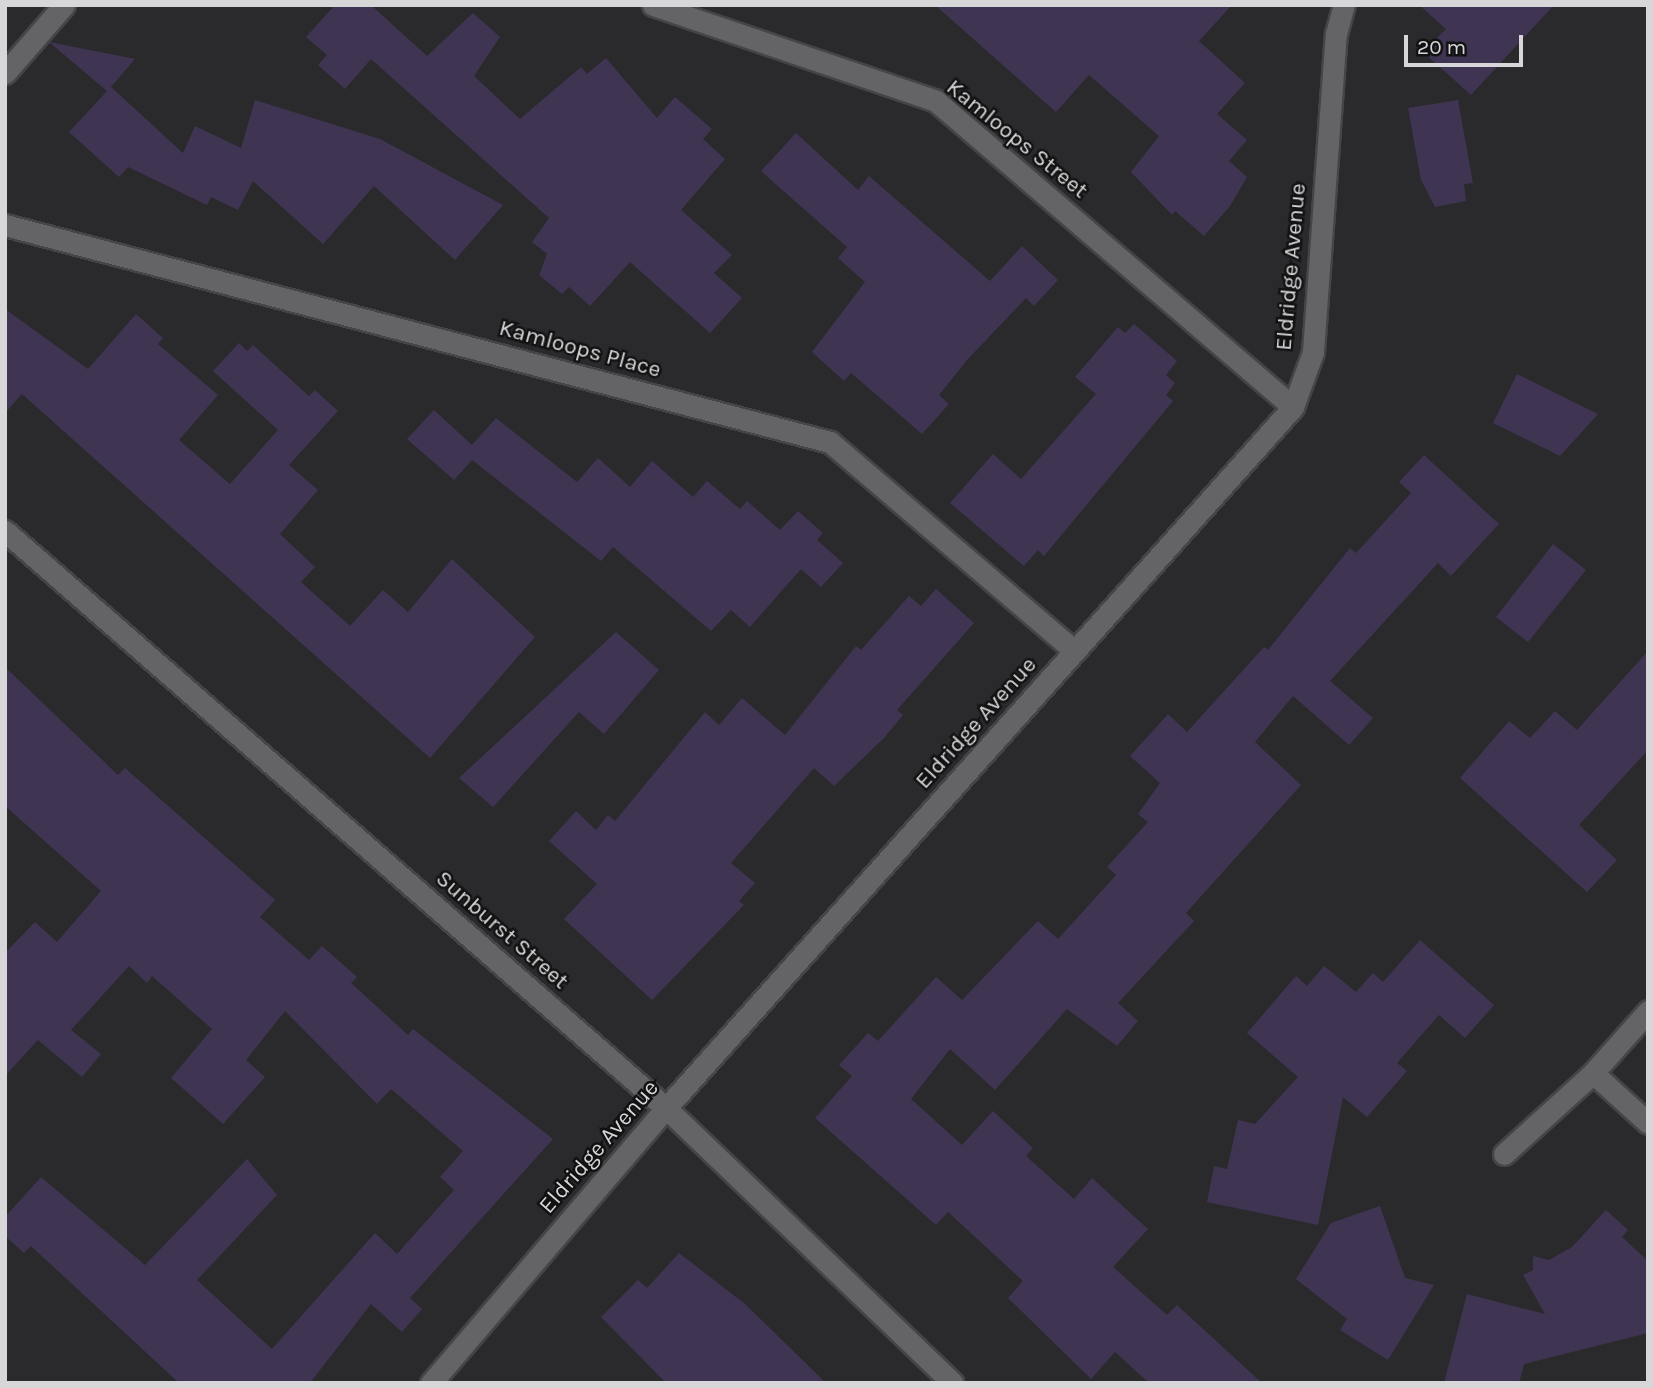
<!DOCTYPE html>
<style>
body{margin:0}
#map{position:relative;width:1653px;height:1388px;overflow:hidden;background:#2a292c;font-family:Karla,sans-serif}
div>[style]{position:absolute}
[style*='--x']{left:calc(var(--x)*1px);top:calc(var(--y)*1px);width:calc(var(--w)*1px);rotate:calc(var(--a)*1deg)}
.building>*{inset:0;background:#3f3553}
.roads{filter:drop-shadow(2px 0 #454547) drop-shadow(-2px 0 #454547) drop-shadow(0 2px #454547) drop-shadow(0 -2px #454547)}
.minor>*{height:21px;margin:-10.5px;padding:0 10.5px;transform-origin:10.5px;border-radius:10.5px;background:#646467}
span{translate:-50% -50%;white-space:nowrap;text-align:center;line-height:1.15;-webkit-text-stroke:5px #121213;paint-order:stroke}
.street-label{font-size:23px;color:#d7d7d9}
.frame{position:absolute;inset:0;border:7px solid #d7d7d9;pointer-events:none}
.scale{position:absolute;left:1404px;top:35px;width:119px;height:32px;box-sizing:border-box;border:4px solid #d7d7d9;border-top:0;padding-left:9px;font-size:21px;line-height:24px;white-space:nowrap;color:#d7d7d9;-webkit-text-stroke:5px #121213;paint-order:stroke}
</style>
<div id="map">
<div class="building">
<div style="clip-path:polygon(335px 5px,371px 5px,427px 56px,473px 13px,500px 37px,474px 76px,520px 119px,581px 67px,587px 74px,606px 58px,657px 118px,675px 97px,712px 129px,703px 139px,725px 159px,681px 210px,732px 255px,714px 273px,742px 298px,710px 333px,630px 262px,590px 306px,569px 287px,562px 294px,539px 275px,547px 254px,532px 242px,549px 218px,371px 59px,345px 89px,318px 65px,327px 55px,306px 37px)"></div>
<div style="clip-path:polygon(935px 5px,1232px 5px,1199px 41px,1245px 83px,1217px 114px,1247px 140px,1229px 161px,1247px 177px,1230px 206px,1204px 236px,1175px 211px,1172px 215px,1131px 172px,1159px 136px,1089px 75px,1056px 112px)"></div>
<div style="clip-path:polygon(1419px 5px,1554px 5px,1471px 95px,1423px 52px,1446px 29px)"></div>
<div style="clip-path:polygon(49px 42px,135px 59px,111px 87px,183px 153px,195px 126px,241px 148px,255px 100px,380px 139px,503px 205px,455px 260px,374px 186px,323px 244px,253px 181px,238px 210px,211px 197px,207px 205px,128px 167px,119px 177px,69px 132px,107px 91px)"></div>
<div style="clip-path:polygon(1458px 100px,1473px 183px,1464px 184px,1466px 201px,1435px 207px,1421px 180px,1408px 108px)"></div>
<div style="clip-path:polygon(796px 133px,858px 190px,869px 176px,990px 281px,1022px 246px,1058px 280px,1034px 306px,1026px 298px,967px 360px,939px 395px,949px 404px,922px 434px,851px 373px,844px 381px,812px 352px,865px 282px,838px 258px,847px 247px,761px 171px)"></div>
<div style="clip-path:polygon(5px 309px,88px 369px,136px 314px,163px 338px,158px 344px,218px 395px,179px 440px,230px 484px,278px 430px,213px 371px,239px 343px,247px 351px,253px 345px,309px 396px,315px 390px,338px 411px,289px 465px,318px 490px,280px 534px,315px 567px,301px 582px,350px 626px,383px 590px,408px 612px,452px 559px,535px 637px,430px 758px,22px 394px,5px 413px)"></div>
<div style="clip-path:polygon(1134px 324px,1177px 361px,1166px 375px,1175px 383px,1166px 395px,1173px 401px,1044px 556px,1038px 550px,1024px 566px,950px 503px,993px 454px,1021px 479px,1096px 394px,1075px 377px,1118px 327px,1125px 333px)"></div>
<div style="clip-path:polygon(1517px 374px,1598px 414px,1560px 456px,1493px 423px)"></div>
<div style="clip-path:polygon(434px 410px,472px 445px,496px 418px,577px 482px,598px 458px,630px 487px,652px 461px,693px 497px,707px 481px,740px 509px,747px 501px,780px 530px,798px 511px,823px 533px,817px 540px,843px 563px,821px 587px,801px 569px,750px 627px,731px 610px,711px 631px,613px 547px,601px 561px,472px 460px,454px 480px,407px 439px)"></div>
<div style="clip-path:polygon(1424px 455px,1499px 524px,1451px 576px,1438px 563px,1330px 681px,1373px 718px,1349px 745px,1293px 696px,1255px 742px,1301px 785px,1186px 913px,1194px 921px,1118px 1003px,1138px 1021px,1117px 1046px,1067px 1009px,995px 1090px,950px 1049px,911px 1099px,962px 1145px,993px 1111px,1033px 1148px,1026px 1156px,1074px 1199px,1092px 1178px,1148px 1229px,1113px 1267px,1167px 1315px,1177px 1305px,1262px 1383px,1149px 1383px,1115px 1352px,1091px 1379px,1008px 1298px,1023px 1281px,948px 1212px,936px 1225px,815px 1118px,852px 1076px,839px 1065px,868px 1033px,878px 1041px,936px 977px,962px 1000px,1038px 921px,1058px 939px,1116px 875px,1107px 867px,1148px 822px,1138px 814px,1160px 783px,1130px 756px,1168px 714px,1187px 732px,1264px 647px,1268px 650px,1350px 548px,1356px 553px,1411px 493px,1399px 482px)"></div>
<div style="clip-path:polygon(1553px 544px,1586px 570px,1528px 642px,1496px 617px)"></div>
<div style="clip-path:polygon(936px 589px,974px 623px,897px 710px,903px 715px,884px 738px,834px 786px,814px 768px,731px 863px,755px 883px,739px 901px,744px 905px,652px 1000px,564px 919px,597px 884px,549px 841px,576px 811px,596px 830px,608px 815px,615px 821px,705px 712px,719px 725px,742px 698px,785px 735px,856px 646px,861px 650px,909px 596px,921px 606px)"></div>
<div style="clip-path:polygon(616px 632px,659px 670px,604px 734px,579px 712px,493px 807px,459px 778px)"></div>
<div style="clip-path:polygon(1648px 651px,1648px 750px,1579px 825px,1617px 860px,1587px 892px,1460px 778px,1509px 721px,1530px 738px,1555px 711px,1577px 730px)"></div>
<div style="clip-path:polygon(5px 667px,118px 775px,125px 768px,275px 900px,260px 917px,309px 960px,322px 946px,357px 977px,351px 983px,408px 1035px,413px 1029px,553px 1139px,410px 1298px,422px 1309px,402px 1332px,371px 1304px,310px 1383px,179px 1383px,31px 1246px,24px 1253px,5px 1236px,5px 1217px,41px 1177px,145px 1265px,247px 1159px,277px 1195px,197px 1280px,272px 1349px,375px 1233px,397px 1254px,454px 1190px,440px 1177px,463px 1151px,391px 1089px,377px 1104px,285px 1011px,246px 1060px,265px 1077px,223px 1124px,171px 1078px,212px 1029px,152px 976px,147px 983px,129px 966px,71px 1030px,101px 1054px,82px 1077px,38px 1040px,5px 1076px,5px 953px,35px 922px,57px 942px,101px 891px,5px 806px)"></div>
<div style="clip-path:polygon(1420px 940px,1494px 1005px,1465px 1038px,1439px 1015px,1397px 1063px,1407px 1071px,1367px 1117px,1343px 1097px,1318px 1225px,1207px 1202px,1214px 1166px,1227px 1169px,1238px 1120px,1255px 1124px,1298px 1077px,1247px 1033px,1296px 976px,1307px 986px,1324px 966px,1356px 992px,1373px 973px,1383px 982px)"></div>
<div style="clip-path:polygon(1380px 1206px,1405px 1278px,1434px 1285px,1388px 1360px,1340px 1330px,1347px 1319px,1296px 1279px,1331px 1223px)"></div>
<div style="clip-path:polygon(1606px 1210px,1628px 1230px,1622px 1237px,1648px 1261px,1648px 1333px,1524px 1364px,1519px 1383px,1444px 1383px,1467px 1294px,1545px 1314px,1523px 1275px,1533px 1270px,1533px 1256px,1549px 1260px,1572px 1247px)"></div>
<div style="clip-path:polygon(679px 1253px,745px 1304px,826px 1383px,666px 1383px,601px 1317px,638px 1280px,647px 1288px)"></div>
</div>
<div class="roads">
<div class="minor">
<div style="--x:653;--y:5;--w:299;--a:18.7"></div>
<div style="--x:936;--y:101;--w:470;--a:40.6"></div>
<div style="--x:5;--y:73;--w:90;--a:-49.1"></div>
<div style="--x:5;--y:225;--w:853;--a:14.74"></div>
<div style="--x:830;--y:442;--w:322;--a:40.5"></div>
<div style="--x:5;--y:531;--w:877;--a:41.12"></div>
<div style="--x:666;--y:1108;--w:397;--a:43.8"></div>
<div style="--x:1593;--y:1073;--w:74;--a:42.3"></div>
<div style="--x:1504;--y:1154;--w:120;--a:-42.3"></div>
<div style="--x:1593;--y:1073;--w:83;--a:-48.4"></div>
<div style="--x:431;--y:1383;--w:362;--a:-49.5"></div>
<div style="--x:666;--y:1108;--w:940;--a:-48.19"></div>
<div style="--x:1293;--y:407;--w:59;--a:-70"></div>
<div style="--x:1313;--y:352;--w:319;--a:-85.9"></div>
<div style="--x:1336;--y:34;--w:30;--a:-75"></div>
</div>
</div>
<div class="street-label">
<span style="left:1017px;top:139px;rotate:39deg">Kamloops Street</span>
<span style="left:1291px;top:267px;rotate:-85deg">Eldridge Avenue</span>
<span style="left:580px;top:349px;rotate:15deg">Kamloops Place</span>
<span style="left:976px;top:723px;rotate:-48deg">Eldridge Avenue</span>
<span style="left:502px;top:930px;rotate:41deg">Sunburst Street</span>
<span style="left:599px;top:1147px;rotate:-49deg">Eldridge Avenue</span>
</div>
<div class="frame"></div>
<div class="scale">20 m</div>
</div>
